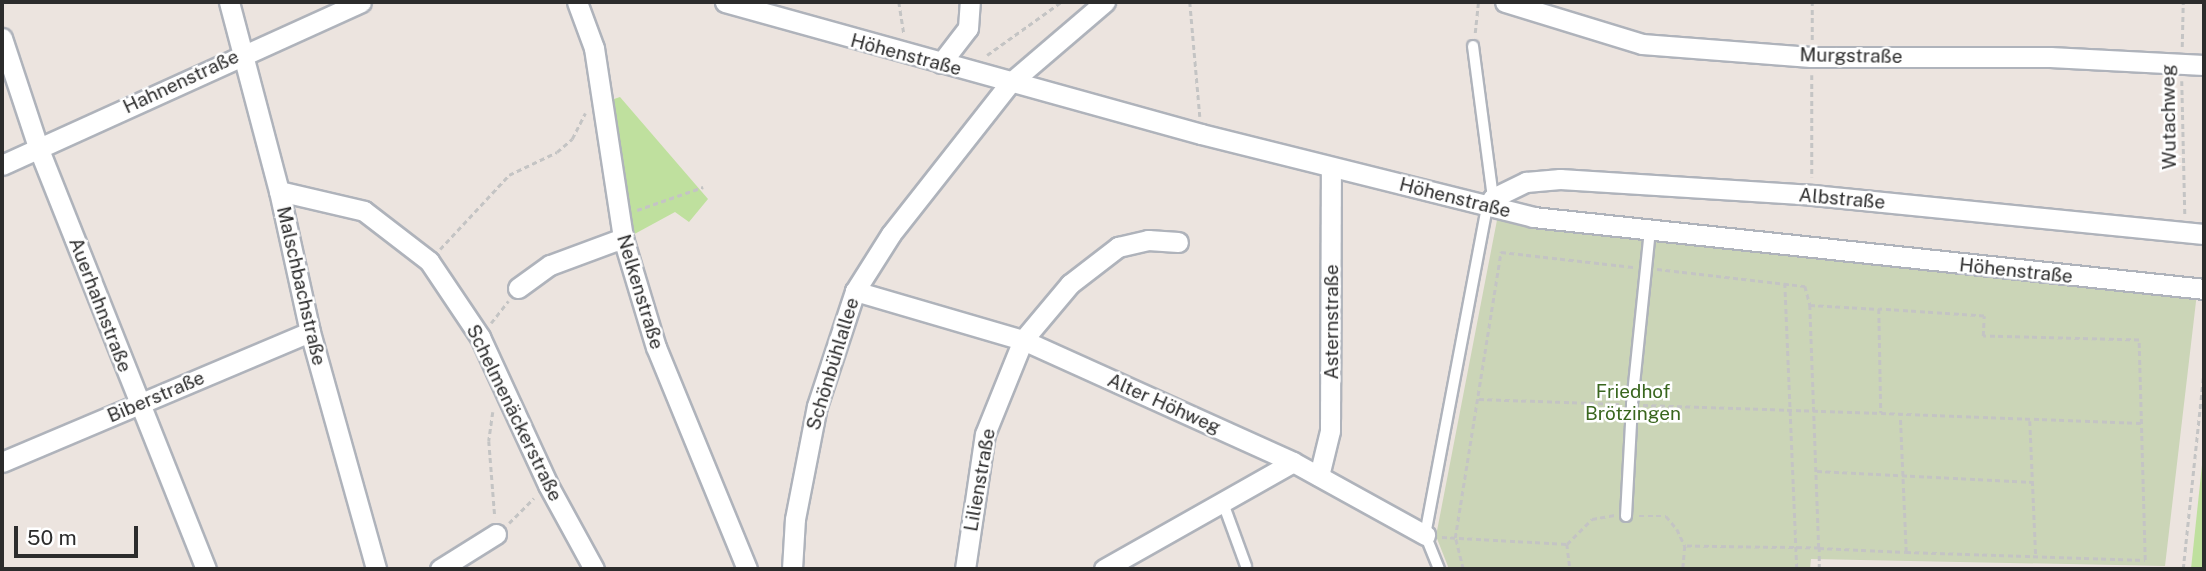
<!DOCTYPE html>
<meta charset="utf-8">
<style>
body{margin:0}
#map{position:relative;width:2206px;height:571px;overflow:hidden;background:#ece4df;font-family:"Public Sans",sans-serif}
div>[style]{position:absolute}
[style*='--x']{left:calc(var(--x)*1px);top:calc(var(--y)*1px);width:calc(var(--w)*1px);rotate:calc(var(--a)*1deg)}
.green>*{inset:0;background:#bfe09e}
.cemetery>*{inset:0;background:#cbd5b7}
.path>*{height:2.5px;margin-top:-1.25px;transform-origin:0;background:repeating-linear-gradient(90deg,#c4c4c4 0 5px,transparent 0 8.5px)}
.roads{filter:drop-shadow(2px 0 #afb3bb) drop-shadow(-2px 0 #afb3bb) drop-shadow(0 2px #afb3bb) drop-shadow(0 -2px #afb3bb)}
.lane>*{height:10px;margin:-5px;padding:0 5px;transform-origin:5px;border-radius:5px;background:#fff}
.street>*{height:19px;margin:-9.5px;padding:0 9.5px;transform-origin:9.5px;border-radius:9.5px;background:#fff}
span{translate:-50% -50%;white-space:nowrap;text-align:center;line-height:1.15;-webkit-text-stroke:5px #fff;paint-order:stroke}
.street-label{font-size:19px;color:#2c2c2c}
.park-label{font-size:19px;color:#39661e}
.frame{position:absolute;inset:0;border:4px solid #2c2c2c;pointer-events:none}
.scale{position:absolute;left:14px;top:526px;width:124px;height:32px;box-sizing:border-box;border:4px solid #2c2c2c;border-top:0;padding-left:9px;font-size:21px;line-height:24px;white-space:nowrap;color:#2c2c2c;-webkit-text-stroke:5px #fff;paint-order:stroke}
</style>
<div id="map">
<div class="green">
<div style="clip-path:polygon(620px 97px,708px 199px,689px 222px,675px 212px,629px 237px,611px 100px)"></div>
<div style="clip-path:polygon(2204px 446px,2204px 569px,2191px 569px)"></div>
</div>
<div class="cemetery">
<div style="clip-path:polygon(1497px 220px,2197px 293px,2165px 566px,1811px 559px,1810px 569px,1449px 569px,1436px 536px)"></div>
</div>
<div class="path">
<div style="--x:899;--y:2;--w:31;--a:81"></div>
<div style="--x:1190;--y:2;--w:115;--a:85"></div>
<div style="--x:1475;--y:33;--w:31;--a:-84"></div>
<div style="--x:1812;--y:40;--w:38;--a:-90"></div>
<div style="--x:2182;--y:47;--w:45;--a:-88.7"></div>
<div style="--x:987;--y:55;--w:91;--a:-35.6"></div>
<div style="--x:1812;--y:75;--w:102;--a:90"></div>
<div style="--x:2182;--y:81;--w:134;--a:88.7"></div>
<div style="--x:637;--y:210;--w:70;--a:-19.2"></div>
<div style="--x:440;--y:249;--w:101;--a:-47"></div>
<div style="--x:509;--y:175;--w:53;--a:-25.6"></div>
<div style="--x:557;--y:152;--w:20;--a:-41"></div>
<div style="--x:572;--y:139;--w:29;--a:-63"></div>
<div style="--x:1657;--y:269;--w:149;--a:6.6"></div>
<div style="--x:1805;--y:286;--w:20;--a:75"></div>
<div style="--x:1810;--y:305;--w:243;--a:87.9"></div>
<div style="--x:1819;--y:548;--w:134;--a:-179.1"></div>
<div style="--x:1785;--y:283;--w:286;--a:87.6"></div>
<div style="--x:1810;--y:305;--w:69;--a:3.3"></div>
<div style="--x:491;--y:323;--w:28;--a:-52"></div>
<div style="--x:1479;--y:399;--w:140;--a:2"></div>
<div style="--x:1643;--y:405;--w:238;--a:1.9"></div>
<div style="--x:493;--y:412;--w:29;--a:98"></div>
<div style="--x:489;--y:441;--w:76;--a:85.5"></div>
<div style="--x:2030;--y:421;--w:136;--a:87.5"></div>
<div style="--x:1817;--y:471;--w:216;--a:2.9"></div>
<div style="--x:1639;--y:516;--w:27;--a:0"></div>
<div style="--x:1666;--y:516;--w:17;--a:50"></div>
<div style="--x:1677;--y:529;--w:19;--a:65"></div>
<div style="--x:1685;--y:546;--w:23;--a:95"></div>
<div style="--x:509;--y:523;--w:35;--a:-45"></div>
<div style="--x:1442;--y:537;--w:125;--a:3.2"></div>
<div style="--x:1567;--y:544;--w:25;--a:83"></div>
<div style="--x:1567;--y:544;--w:35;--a:-45"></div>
<div style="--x:1592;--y:519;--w:23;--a:-10"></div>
<div style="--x:1906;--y:552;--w:239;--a:1.9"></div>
<div style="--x:2145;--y:560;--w:220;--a:-91.6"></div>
<div style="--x:2139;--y:340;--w:156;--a:-178.5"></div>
<div style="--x:1983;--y:336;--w:20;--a:-87"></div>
<div style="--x:1984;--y:316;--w:105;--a:-176.2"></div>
<div style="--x:1879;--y:309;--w:104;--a:88.9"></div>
<div style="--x:1881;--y:413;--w:260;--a:2.2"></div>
<div style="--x:1819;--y:568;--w:25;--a:2"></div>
<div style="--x:1463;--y:569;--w:32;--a:-104"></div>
<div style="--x:1455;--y:538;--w:290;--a:-80.9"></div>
<div style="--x:1501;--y:252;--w:133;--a:6.5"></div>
<div style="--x:1819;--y:569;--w:21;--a:-90"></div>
<div style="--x:1819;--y:548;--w:87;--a:2.6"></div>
<div style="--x:1906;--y:552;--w:138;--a:-92.5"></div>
<div style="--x:2183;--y:569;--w:202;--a:-84"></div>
</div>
<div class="roads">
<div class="lane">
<div style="--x:1473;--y:46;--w:153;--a:82.5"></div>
<div style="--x:1223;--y:503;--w:67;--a:69.9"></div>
<div style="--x:1626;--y:516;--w:112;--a:-86.9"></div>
<div style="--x:1632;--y:404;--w:175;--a:-84.1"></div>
<div style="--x:1439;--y:569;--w:37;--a:-112"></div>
<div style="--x:1425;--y:535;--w:335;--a:-79.3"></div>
</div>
<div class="street">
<div style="--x:229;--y:2;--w:196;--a:75.2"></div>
<div style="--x:279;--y:191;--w:144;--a:77.6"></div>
<div style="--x:310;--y:332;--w:246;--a:74.4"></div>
<div style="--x:577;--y:2;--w:49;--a:69.7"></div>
<div style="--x:594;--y:48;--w:192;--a:81.3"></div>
<div style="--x:623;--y:238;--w:114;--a:73.2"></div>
<div style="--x:656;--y:347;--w:240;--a:67.7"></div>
<div style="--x:725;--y:2;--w:494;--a:15.5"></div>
<div style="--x:1201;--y:134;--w:342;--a:14"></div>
<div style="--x:1533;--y:217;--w:675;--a:6.12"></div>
<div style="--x:1505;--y:2;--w:143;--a:17"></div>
<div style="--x:1642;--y:44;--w:169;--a:4.4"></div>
<div style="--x:1811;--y:57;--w:239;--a:0"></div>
<div style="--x:2050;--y:57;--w:154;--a:3"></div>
<div style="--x:2;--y:38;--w:115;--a:71.7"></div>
<div style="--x:38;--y:147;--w:454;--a:68.3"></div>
<div style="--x:941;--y:63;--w:44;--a:-52.4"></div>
<div style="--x:968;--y:28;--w:26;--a:-86"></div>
<div style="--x:2;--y:165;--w:394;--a:-24.4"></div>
<div style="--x:279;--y:191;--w:87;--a:13.2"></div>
<div style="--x:364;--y:211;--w:82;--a:37.6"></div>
<div style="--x:429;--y:261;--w:92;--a:56.1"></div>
<div style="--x:480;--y:337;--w:163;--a:65.3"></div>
<div style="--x:548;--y:485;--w:96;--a:61.3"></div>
<div style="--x:1487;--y:206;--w:10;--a:-53"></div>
<div style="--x:1493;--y:198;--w:37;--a:-26"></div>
<div style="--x:1526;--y:182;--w:34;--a:-5"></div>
<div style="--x:1560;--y:179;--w:253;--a:3.6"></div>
<div style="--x:1812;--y:195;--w:394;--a:5.7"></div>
<div style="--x:518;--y:288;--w:39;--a:-36"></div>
<div style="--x:550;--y:265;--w:78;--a:-20.3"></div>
<div style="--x:855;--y:291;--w:175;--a:16.3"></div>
<div style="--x:1023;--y:340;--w:296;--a:24.3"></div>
<div style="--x:1293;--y:462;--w:151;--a:28.9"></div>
<div style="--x:2;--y:462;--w:334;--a:-22.9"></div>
<div style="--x:1319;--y:476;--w:46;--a:-76.3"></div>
<div style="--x:1330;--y:431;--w:264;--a:-89.8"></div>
<div style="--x:440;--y:569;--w:66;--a:-32"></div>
<div style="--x:792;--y:569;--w:50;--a:-86.6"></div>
<div style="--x:795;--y:519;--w:115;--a:-79"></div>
<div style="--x:817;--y:406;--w:121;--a:-71.7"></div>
<div style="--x:855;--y:291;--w:67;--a:-57.7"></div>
<div style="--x:891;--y:234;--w:192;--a:-51.8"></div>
<div style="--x:1010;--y:83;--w:125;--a:-40.5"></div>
<div style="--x:965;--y:569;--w:136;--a:-81.6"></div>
<div style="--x:985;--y:434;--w:101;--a:-68"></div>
<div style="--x:1023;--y:340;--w:73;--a:-50"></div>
<div style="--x:1070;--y:284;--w:61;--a:-37.6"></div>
<div style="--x:1118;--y:247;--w:31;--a:-13"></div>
<div style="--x:1148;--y:240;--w:30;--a:4"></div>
<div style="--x:1104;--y:569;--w:217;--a:-29.5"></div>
</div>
</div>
<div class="street-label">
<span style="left:906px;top:55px;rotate:15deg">Höhenstraße</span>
<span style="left:1851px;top:56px;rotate:1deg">Murgstraße</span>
<span style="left:181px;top:82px;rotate:-25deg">Hahnenstraße</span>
<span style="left:2169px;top:117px;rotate:-91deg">Wutachweg</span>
<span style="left:1455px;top:198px;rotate:14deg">Höhenstraße</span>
<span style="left:1842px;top:199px;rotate:5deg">Albstraße</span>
<span style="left:2016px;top:271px;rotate:6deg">Höhenstraße</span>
<span style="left:301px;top:286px;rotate:77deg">Malschbachstraße</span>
<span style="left:640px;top:292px;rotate:73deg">Nelkenstraße</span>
<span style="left:100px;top:305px;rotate:69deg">Auerhahnstraße</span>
<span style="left:1332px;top:322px;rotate:-90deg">Asternstraße</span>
<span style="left:833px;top:364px;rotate:-73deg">Schönbühlallee</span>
<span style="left:156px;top:397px;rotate:-23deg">Biberstraße</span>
<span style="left:1164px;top:404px;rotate:24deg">Alter Höhweg</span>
<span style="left:514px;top:413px;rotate:64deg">Schelmenäckerstraße</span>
<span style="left:980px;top:480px;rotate:-80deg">Lilienstraße</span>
</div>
<div class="park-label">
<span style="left:1633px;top:403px">Friedhof<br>Brötzingen</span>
</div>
<div class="frame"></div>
<div class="scale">50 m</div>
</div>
